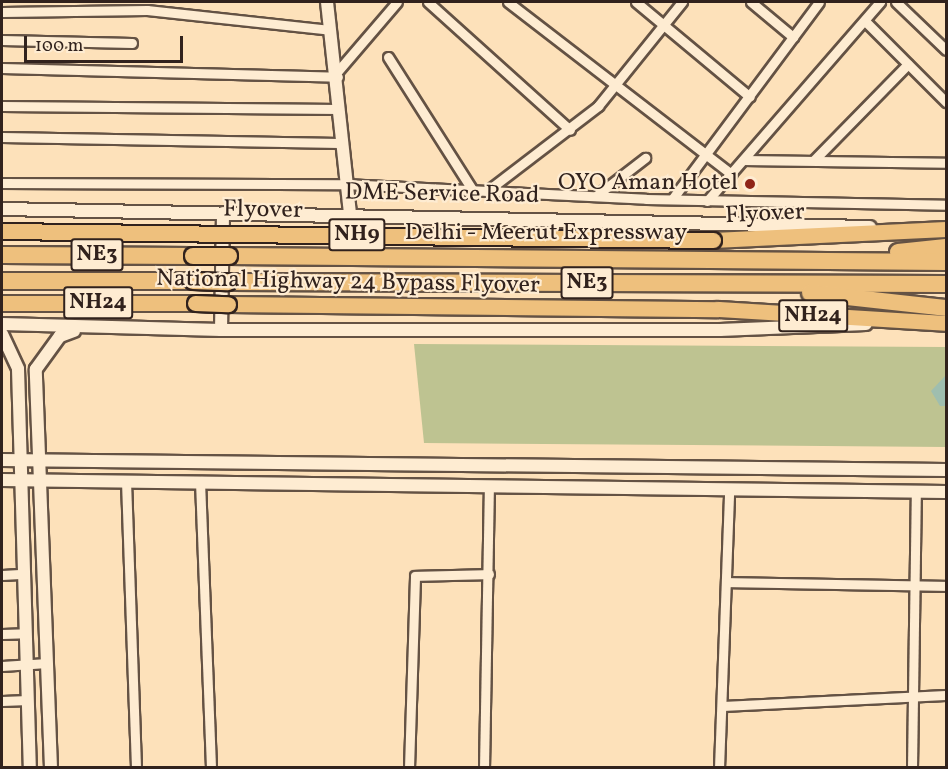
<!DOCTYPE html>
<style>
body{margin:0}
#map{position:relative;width:948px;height:769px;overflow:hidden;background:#fde1ba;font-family:Vollkorn,serif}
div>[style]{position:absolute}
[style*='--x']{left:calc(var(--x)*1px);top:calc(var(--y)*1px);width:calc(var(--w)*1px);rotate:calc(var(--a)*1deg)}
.green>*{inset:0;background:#bec391}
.water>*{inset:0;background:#9fbeaf}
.roads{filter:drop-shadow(2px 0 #645244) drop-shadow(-2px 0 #645244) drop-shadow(0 2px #645244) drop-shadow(0 -2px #645244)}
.minor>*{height:9px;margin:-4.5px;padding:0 4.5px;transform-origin:4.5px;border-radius:4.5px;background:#feecd2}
.tertiary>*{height:12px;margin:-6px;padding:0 6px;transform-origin:6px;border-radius:6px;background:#feecd2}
.trunk>*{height:15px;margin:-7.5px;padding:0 7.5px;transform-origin:7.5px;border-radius:7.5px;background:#eec07d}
.motorway>*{height:16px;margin:-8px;padding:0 8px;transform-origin:8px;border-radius:8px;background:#eec07d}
.bridges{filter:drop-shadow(2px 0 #31221d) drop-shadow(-2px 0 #31221d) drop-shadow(0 2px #31221d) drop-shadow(0 -2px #31221d)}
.trunk-bridge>*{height:15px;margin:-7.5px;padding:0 7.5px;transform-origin:7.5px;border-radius:7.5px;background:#eec07d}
.motorway-bridge>*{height:16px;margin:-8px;padding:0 8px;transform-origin:8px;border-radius:8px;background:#eec07d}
.dots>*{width:16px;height:16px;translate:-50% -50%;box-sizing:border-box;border:3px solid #feecd2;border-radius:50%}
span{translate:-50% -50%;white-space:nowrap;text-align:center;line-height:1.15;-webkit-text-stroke:4.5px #feecd2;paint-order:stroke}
.shield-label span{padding:2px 4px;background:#feecd2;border:2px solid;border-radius:4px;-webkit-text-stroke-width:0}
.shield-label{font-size:22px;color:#31221d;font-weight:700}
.poi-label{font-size:24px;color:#31221d}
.right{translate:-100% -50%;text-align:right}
.street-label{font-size:24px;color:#31221d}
.frame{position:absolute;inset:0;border:3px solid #31221d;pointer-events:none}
.scale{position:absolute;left:24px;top:36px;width:159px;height:27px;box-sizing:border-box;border:3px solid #31221d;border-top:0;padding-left:8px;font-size:18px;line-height:21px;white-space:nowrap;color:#31221d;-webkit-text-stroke:4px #feecd2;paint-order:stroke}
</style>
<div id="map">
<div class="green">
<div style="clip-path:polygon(414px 344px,946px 347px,946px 447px,424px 443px)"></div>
</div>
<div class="water">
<div style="clip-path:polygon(946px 375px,946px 406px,940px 406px,931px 391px)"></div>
</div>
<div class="roads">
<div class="minor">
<div style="--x:428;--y:2;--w:191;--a:42"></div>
<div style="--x:508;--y:2;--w:282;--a:37.6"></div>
<div style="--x:636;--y:2;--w:148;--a:39.8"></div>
<div style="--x:751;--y:2;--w:55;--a:39.8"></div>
<div style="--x:896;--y:2;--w:69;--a:43.8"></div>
<div style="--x:2;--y:12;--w:145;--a:-0.8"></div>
<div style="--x:147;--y:10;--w:184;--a:6.2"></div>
<div style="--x:865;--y:21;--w:115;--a:45"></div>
<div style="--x:2;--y:40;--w:130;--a:1.3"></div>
<div style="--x:388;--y:57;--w:159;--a:57.6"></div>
<div style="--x:2;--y:68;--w:336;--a:1.5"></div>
<div style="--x:337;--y:72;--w:92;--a:-49.4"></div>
<div style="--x:2;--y:106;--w:337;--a:0.5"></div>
<div style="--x:2;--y:137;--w:337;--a:1"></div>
<div style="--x:743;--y:160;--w:203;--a:0.8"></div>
<div style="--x:814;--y:160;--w:134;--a:-45.6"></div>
<div style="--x:2;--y:183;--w:342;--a:0.2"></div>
<div style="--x:344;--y:184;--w:302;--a:2.8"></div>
<div style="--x:646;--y:199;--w:300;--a:1.1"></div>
<div style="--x:487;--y:191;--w:140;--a:-37.4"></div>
<div style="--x:598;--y:106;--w:134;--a:-51.1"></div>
<div style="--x:597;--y:195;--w:61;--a:-37.6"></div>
<div style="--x:673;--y:198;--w:244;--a:-53.3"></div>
<div style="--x:707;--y:201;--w:264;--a:-49"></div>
<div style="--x:126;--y:481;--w:287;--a:88"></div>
<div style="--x:200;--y:481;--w:287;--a:87.8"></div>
<div style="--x:2;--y:575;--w:22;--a:-3"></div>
<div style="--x:726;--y:582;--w:220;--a:1"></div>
<div style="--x:2;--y:634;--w:24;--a:-2"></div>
<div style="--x:2;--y:666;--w:45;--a:-3.8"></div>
<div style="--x:2;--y:701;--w:26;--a:-2"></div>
<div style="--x:722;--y:706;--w:224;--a:-2.8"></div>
<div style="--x:409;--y:768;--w:192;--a:-88.2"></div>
<div style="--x:415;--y:576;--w:74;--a:-1.5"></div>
<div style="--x:484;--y:768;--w:282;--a:-89"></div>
<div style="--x:719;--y:768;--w:278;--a:-87.9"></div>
<div style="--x:912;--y:768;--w:276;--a:-89.2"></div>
</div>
<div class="tertiary">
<div style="--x:327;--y:2;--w:214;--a:83.8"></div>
<div style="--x:2;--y:209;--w:868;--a:1.19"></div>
<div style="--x:2;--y:324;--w:219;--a:1.6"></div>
<div style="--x:221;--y:330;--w:499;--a:0"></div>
<div style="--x:720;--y:330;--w:146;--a:-2.4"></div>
<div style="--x:221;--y:330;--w:117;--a:-89"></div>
<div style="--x:2;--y:334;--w:38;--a:65"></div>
<div style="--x:18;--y:369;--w:399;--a:88.3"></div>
<div style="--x:2;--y:460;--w:944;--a:0.61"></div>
<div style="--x:2;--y:480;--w:944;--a:0.73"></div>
<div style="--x:51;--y:768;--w:399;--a:-92.2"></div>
<div style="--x:36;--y:369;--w:41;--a:-54"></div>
<div style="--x:60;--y:336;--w:15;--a:-20"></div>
</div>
<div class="trunk">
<div style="--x:713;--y:240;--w:233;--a:-2.7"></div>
<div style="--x:2;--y:303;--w:193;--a:0"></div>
<div style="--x:228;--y:304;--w:490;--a:0.6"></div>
<div style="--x:718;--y:309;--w:228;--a:3.5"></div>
</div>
<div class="motorway">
<div style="--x:898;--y:252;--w:48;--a:-5.9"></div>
<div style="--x:2;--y:255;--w:191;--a:0.3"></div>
<div style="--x:229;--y:256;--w:717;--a:0.48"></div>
<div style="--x:2;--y:281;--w:191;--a:0"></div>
<div style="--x:228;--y:282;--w:718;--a:0.16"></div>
<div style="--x:810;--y:293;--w:137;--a:6.3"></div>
</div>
</div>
<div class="bridges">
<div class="trunk-bridge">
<div style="--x:2;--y:231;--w:711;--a:0.73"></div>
<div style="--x:195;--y:303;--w:33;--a:2"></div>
</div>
<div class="motorway-bridge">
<div style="--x:193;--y:256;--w:36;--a:0"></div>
<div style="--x:193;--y:281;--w:35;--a:2"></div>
</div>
</div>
<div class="dots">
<div style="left:750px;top:184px;background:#8f2418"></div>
</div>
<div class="shield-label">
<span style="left:357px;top:235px">NH9</span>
<span style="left:97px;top:255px">NE3</span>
<span style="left:587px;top:283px">NE3</span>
<span style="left:98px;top:303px">NH24</span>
<span style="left:813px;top:316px">NH24</span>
</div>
<div class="poi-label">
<span class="right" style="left:738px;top:184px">OYO Aman Hotel</span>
</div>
<div class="street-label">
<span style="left:442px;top:195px;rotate:1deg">DME Service Road</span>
<span style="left:263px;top:211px;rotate:1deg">Flyover</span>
<span style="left:765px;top:215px;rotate:-3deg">Flyover</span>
<span style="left:546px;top:234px">Delhi - Meerut Expressway</span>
<span style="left:348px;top:283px;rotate:1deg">National Highway 24 Bypass Flyover</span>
</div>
<div class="frame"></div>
<div class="scale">100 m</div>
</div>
